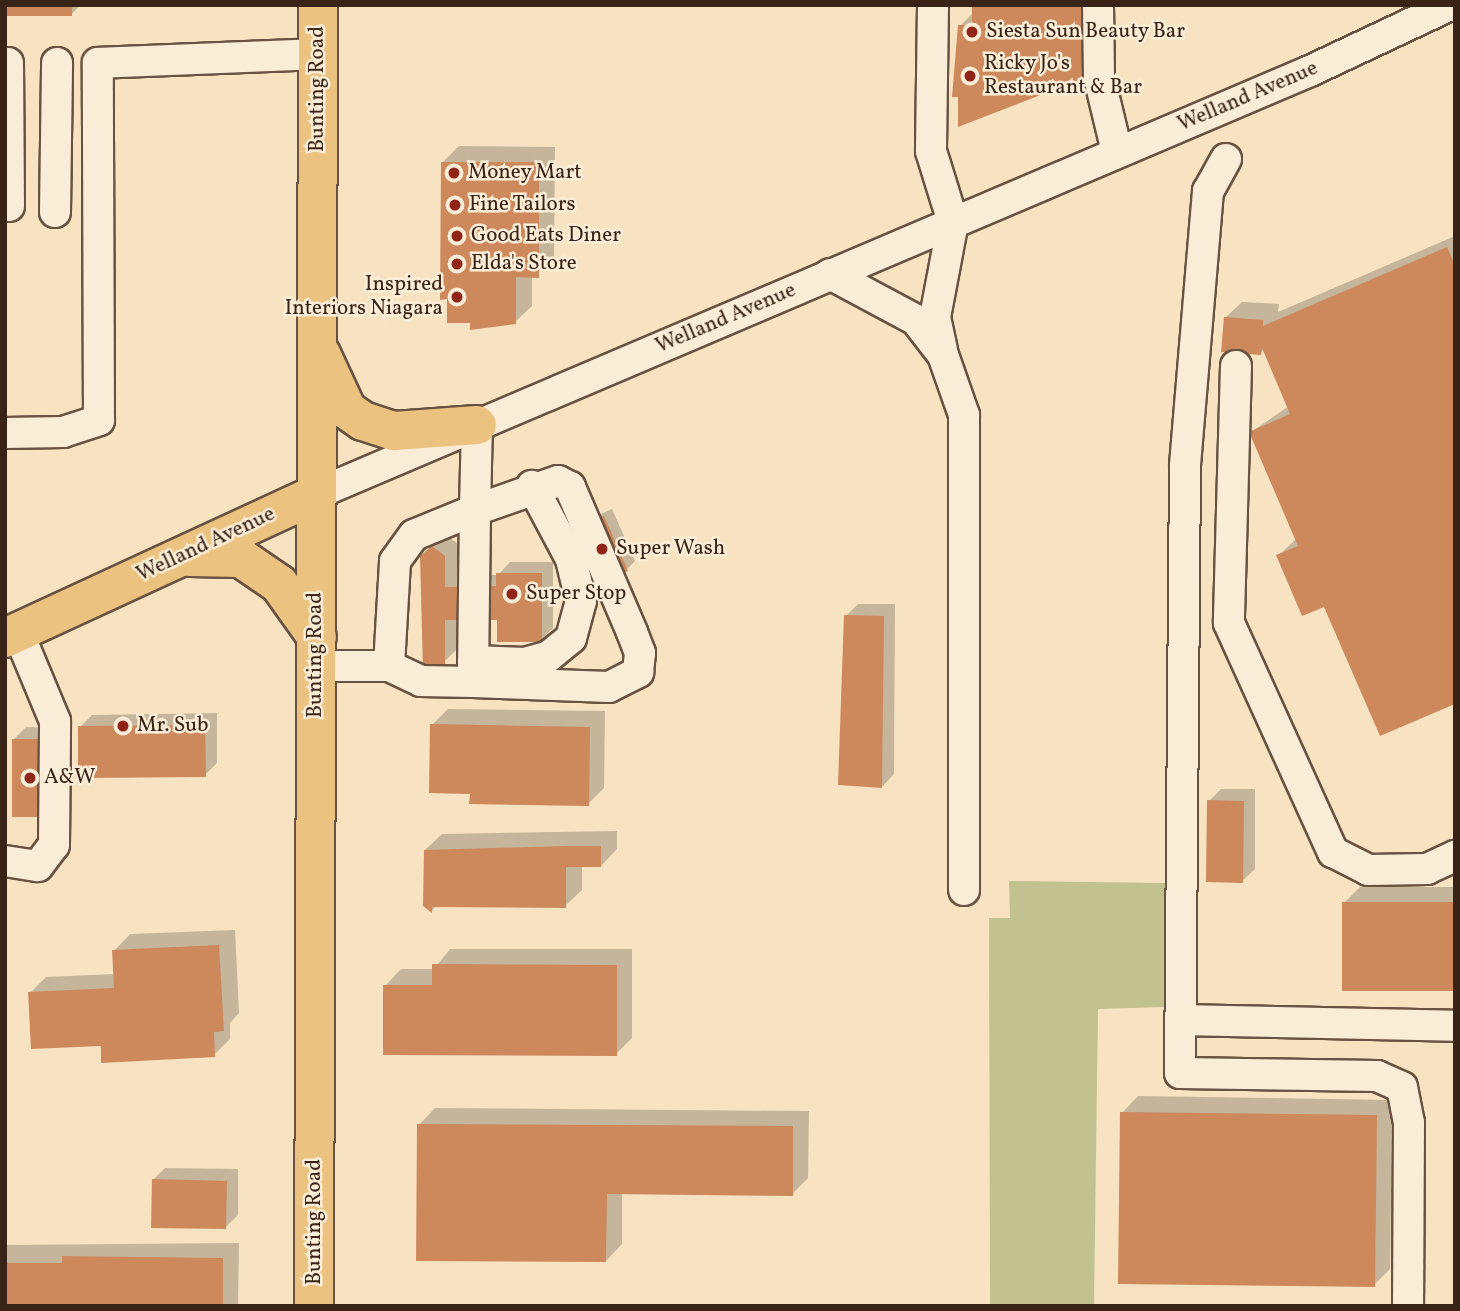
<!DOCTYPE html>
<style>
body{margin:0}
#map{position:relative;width:1460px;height:1311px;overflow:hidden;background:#f7e3c2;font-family:Vollkorn,serif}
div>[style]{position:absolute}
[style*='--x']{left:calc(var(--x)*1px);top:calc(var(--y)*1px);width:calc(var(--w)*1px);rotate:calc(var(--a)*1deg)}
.green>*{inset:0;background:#c2c290}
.shadow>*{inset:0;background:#0003}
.building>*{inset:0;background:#cd885c}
.roads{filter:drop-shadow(2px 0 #685241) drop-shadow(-2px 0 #685241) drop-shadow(0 2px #685241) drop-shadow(0 -2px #685241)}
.minor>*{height:30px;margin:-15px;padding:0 15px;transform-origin:15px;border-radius:15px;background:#faedd7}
.major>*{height:38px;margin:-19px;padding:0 19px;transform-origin:19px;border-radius:19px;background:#ecc281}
.dots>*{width:19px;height:19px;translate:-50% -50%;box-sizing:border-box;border:4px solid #faedd7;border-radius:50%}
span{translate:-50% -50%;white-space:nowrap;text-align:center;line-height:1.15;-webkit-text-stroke:5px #faedd7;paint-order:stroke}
.poi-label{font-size:21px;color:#392216}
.left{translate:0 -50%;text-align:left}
.right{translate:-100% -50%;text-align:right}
.street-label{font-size:21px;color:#392216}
.frame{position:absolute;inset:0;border:7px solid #392216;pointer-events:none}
</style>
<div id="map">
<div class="green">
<div style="clip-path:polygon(1009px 881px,1166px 883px,1166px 1007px,1098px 1009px,1094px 1306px,990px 1306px,989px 918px,1010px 918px)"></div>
</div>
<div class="shadow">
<div style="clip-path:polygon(5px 5px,80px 5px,71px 15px)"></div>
<div style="clip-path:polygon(974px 12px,1084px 76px,960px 125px,960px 26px)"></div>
<div style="clip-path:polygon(459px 146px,555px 147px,554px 260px,532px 276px,532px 306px,515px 322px,443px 162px)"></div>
<div style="clip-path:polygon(1455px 236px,1455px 702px,1278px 556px,1297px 538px,1251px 432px,1289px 406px,1264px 349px,1260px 353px,1225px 318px,1242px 302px,1279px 304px,1278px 312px)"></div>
<div style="clip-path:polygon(612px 509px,635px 561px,627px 569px,585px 521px)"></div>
<div style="clip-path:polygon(445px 535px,457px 543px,457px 575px,498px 575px,510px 562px,553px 562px,553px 628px,541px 640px,499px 619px,456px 619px,456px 650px,443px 663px,421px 557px)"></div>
<div style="clip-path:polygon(858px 604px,895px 604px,894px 774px,882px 787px,846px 616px)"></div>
<div style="clip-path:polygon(448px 709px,605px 711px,604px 788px,588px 804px,432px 725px)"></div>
<div style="clip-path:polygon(217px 713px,217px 763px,205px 775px,80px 727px,92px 715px)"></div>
<div style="clip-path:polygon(26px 727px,60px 728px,60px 803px,13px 740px)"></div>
<div style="clip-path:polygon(1221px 789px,1255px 789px,1255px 869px,1242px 881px,1209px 801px)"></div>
<div style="clip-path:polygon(617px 831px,617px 849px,601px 866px,582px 866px,582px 890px,565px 906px,437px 905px,432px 911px,425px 850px,442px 834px)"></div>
<div style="clip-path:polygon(1360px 887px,1455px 887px,1455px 989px,1344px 903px)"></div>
<div style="clip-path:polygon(235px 930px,239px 1013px,230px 1023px,230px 1039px,214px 1055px,102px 1044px,30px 993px,46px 977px,115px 974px,114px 951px,130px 934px)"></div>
<div style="clip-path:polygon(450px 949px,632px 949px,632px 1038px,616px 1054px,385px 986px,401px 969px,434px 969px)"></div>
<div style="clip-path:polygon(1138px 1096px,1392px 1100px,1390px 1269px,1374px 1285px,1122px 1113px)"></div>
<div style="clip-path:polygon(435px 1108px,809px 1111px,808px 1178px,792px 1194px,622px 1193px,622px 1244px,606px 1261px,419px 1125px)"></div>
<div style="clip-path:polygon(165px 1168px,238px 1169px,238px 1215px,225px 1228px,153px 1180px)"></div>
<div style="clip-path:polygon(239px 1243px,238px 1306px,5px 1306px,5px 1245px)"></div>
</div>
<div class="building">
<div style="clip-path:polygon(5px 5px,72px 5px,72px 16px,5px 16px)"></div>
<div style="clip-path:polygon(972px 5px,1085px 5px,1085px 78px,958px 127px,958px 97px,952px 97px,958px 25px,972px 25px)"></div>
<div style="clip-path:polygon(441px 162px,539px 162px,539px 278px,516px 277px,516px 324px,470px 330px,470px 323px,447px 323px,447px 299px,440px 300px)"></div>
<div style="clip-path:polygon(1447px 247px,1455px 266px,1455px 704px,1380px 736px,1324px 607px,1302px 616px,1276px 555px,1298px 546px,1249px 432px,1290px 414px,1262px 348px,1261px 355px,1221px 352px,1224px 317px,1263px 320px,1263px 326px)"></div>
<div style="clip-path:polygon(604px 516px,628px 571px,599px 583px,575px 528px)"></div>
<div style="clip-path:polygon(432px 546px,445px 556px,445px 587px,496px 586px,496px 573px,542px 573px,542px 642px,497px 642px,497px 620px,445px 620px,445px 664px,435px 672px,423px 670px,420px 556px)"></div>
<div style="clip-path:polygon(844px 615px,884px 616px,882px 788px,838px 785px)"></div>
<div style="clip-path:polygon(430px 724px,590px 727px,589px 806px,469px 804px,470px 794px,429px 793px)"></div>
<div style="clip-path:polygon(205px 725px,206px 777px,78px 778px,78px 726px)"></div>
<div style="clip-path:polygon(12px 739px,49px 739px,49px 817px,12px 817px)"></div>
<div style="clip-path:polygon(1207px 800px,1244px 801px,1243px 883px,1206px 882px)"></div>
<div style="clip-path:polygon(566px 846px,601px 846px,601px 867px,566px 867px,566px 908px,432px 907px,432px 913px,423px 906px,424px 850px)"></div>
<div style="clip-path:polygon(1342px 902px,1455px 902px,1455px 991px,1342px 991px)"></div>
<div style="clip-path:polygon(219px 945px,224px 1031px,214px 1032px,215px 1057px,101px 1063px,101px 1046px,31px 1049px,28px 992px,114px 988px,112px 950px)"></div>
<div style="clip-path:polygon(432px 964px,617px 965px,617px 1056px,383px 1055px,383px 985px,432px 985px)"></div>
<div style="clip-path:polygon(1120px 1112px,1377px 1115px,1375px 1287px,1118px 1284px)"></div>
<div style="clip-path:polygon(417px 1124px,793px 1126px,793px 1196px,607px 1194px,606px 1262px,416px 1261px)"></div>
<div style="clip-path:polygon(152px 1179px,227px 1181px,226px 1229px,151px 1228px)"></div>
<div style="clip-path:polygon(62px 1256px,223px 1258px,223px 1306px,5px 1306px,5px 1263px,62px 1263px)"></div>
</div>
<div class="roads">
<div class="minor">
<div style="--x:933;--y:5;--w:146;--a:90.8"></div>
<div style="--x:931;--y:151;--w:74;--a:72.8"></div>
<div style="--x:953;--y:222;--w:97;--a:100.7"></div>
<div style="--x:935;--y:317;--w:33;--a:78"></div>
<div style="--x:1098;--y:5;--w:72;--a:89.2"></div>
<div style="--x:1099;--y:77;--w:77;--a:76.5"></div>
<div style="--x:8;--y:63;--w:143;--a:89.6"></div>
<div style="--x:1226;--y:159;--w:37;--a:119"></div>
<div style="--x:1208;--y:191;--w:276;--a:94.8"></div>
<div style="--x:1185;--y:466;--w:607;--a:90.47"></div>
<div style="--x:1180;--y:1073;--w:197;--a:0.9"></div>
<div style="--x:1377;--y:1076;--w:27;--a:24"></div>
<div style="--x:1402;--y:1087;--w:37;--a:79"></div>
<div style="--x:1409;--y:1123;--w:183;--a:90.3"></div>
<div style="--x:55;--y:212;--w:149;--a:-89.2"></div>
<div style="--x:830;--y:274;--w:98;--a:28.1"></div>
<div style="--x:916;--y:320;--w:44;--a:52.4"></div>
<div style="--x:943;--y:355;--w:64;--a:70.7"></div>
<div style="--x:964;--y:415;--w:475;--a:90"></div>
<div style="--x:1236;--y:366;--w:257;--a:91.6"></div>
<div style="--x:1229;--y:623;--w:252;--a:65.6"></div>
<div style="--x:1333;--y:852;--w:39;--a:27"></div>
<div style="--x:1368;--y:870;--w:59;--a:-1"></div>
<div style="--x:1427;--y:869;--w:31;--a:-25"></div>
<div style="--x:5;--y:433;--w:58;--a:-1"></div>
<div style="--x:63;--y:432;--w:38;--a:-18"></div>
<div style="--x:99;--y:420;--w:357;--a:-90.2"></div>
<div style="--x:98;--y:63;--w:220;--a:-2.3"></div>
<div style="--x:316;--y:494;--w:1080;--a:-23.05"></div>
<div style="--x:1310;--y:71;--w:155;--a:-25.2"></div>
<div style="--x:473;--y:661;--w:52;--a:2.2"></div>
<div style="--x:525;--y:663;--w:25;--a:-16"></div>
<div style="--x:549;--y:656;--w:28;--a:-39"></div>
<div style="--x:571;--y:638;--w:38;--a:-75"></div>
<div style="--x:581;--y:601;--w:43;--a:-103.4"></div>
<div style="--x:571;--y:559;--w:83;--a:-118.1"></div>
<div style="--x:316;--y:666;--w:73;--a:0"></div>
<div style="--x:389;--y:666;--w:105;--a:-86.7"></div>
<div style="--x:395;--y:561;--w:32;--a:-54"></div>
<div style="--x:414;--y:535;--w:66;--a:-22.3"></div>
<div style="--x:475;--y:510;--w:85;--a:-88.7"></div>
<div style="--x:389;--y:666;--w:35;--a:25"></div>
<div style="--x:421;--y:681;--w:52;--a:1.1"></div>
<div style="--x:473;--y:682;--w:136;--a:2.1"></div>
<div style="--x:609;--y:687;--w:33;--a:-27"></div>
<div style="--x:638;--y:672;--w:19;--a:-84"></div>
<div style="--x:640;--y:653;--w:22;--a:-111"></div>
<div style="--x:632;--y:632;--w:158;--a:-113.2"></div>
<div style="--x:570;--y:487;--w:13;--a:-153"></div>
<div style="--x:558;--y:481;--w:88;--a:160.7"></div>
<div style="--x:475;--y:510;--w:172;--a:90.7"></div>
<div style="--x:5;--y:861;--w:33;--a:9"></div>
<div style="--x:38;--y:866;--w:26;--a:-53"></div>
<div style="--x:54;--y:845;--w:124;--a:-89.5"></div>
<div style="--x:55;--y:721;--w:96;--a:-112.6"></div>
<div style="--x:1180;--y:1020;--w:275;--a:1.2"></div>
</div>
<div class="major">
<div style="--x:321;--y:354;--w:62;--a:65.1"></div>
<div style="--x:347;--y:410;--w:19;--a:35"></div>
<div style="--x:363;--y:421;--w:33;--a:18"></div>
<div style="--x:394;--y:431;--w:83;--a:-4.1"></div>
<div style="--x:190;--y:557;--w:51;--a:1.1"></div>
<div style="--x:241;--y:558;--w:46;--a:34.4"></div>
<div style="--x:279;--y:584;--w:65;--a:54.4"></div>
<div style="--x:5;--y:638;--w:343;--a:-24.8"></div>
<div style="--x:314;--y:1306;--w:1301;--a:-89.82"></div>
</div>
</div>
<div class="dots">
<div style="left:972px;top:32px;background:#8f2418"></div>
<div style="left:970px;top:76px;background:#8f2418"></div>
<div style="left:454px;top:173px;background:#8f2418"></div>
<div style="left:455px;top:205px;background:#8f2418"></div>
<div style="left:457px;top:236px;background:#8f2418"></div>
<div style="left:457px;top:264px;background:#8f2418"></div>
<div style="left:457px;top:297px;background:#8f2418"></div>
<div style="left:602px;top:549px;background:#8f2418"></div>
<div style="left:512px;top:594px;background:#8f2418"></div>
<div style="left:123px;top:726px;background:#8f2418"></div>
<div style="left:30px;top:778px;background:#8f2418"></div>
</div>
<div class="poi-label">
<span class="left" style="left:986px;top:32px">Siesta Sun Beauty Bar</span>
<span class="left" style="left:984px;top:76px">Ricky Jo's<br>Restaurant &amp; Bar</span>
<span class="left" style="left:468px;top:173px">Money Mart</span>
<span class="left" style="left:469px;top:205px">Fine Tailors</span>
<span class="left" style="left:471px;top:236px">Good Eats Diner</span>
<span class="left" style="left:471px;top:264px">Elda's Store</span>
<span class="right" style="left:443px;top:297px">Inspired<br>Interiors Niagara</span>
<span class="left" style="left:616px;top:549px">Super Wash</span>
<span class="left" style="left:526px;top:594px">Super Stop</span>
<span class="left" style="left:137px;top:726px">Mr. Sub</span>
<span class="left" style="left:44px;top:778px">A&amp;W</span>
</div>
<div class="street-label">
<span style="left:318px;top:89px;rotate:-90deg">Bunting Road</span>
<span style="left:1248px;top:97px;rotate:-23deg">Welland Avenue</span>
<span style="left:726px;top:319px;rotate:-23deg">Welland Avenue</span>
<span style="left:206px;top:545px;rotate:-25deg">Welland Avenue</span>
<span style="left:316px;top:655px;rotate:-90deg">Bunting Road</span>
<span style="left:315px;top:1222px;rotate:-90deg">Bunting Road</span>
</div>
<div class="frame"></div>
</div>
